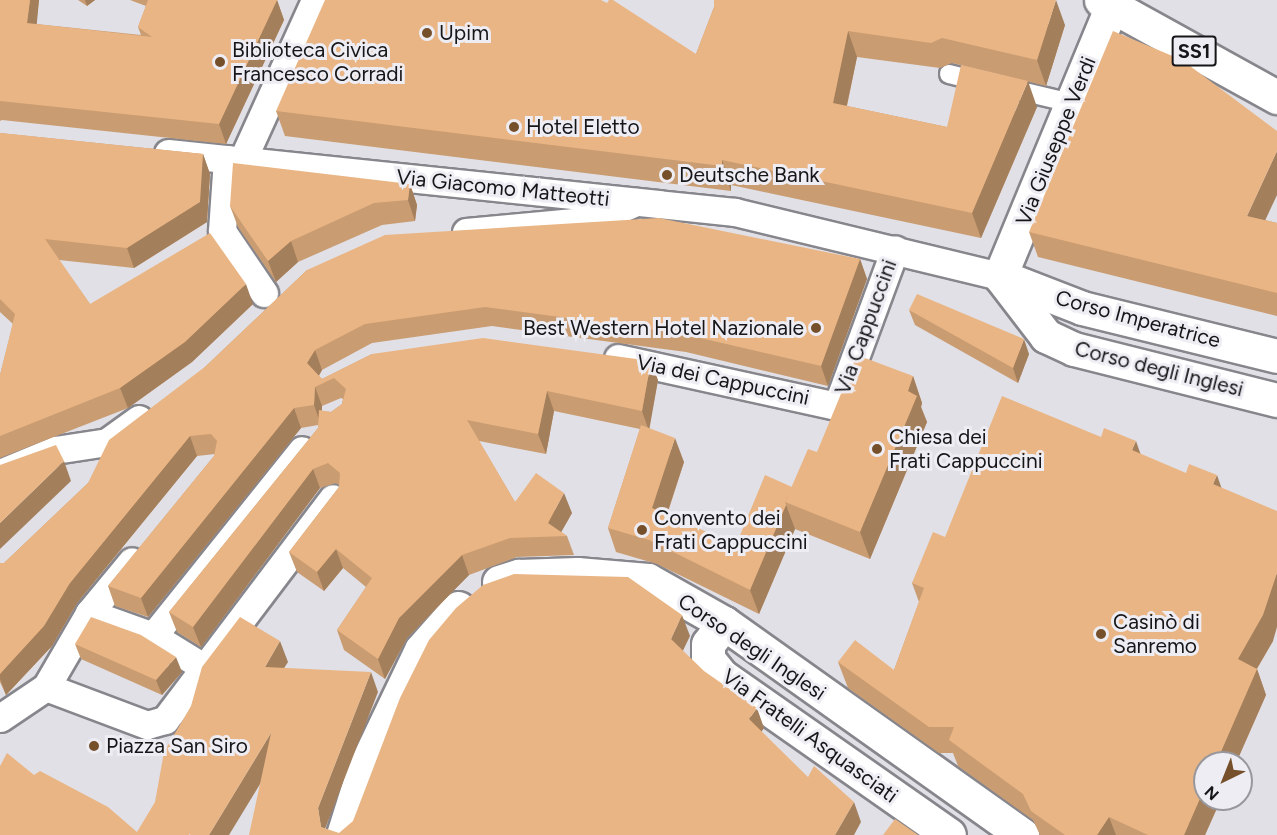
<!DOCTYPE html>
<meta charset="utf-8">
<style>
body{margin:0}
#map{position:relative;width:1277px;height:835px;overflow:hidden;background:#e1e0e6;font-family:Figtree,sans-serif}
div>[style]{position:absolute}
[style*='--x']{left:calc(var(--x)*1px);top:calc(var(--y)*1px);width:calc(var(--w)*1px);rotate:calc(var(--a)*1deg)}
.roads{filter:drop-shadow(2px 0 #87868c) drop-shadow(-2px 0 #87868c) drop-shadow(0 2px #87868c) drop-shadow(0 -2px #87868c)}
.service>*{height:18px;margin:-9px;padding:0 9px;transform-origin:9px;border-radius:9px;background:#fff}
.pedestrian>*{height:27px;margin:-13.5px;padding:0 13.5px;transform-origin:13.5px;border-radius:13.5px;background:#fff}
.minor>*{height:33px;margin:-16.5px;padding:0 16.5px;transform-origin:16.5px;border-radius:16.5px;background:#fff}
.primary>*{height:33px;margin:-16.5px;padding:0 16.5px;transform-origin:16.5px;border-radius:16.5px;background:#fff}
.wall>*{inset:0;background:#c99c72}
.shaded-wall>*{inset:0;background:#a47f5c}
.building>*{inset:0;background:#eab584}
.dots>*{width:16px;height:16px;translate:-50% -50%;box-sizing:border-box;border:3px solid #eeedf4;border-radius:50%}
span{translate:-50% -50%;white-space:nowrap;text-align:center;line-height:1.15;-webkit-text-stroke:6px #eeedf4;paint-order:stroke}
.shield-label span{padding:2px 4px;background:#eeedf4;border:2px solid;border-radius:4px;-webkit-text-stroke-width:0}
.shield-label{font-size:20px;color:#161618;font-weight:700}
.poi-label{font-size:21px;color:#161618}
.left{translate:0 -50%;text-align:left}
.right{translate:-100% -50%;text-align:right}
.street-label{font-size:21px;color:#161618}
.north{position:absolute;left:1193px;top:751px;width:60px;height:60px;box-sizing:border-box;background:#eeedf4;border:2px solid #98979c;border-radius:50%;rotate:223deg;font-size:16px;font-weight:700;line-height:24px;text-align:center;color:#161618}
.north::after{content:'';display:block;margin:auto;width:21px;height:27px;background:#75502b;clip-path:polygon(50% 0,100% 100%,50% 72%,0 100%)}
</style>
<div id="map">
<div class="roads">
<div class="service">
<div style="--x:949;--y:74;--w:34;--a:14"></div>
<div style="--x:1008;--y:88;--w:65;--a:13.4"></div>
</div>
<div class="pedestrian">
<div style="--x:168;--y:153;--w:570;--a:5.94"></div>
<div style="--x:735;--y:212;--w:273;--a:13.6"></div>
<div style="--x:227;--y:159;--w:72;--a:94"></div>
<div style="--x:222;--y:231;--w:75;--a:55.9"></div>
<div style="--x:242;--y:161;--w:177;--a:-65.6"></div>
<div style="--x:466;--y:232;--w:130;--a:-5.3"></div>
<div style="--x:595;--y:220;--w:45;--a:-23.7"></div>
<div style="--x:618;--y:358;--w:224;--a:12.4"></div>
<div style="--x:837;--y:406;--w:167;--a:-69.7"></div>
<div style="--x:0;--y:473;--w:60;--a:-22.7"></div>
<div style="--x:55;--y:450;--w:53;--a:-8.7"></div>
<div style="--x:107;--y:442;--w:39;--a:-36"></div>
<div style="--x:89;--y:613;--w:68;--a:19.8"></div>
<div style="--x:153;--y:636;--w:61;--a:31.6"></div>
<div style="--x:153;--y:636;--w:238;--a:-51.3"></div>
<div style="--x:46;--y:687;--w:108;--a:20.6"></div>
<div style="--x:147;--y:725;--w:19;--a:-16"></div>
<div style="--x:165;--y:720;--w:278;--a:-52.9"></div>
<div style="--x:0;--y:718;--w:55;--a:-34"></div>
<div style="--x:46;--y:687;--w:86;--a:-59.8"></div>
<div style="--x:89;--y:613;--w:67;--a:-50.4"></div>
</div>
<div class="minor">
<div style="--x:1000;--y:276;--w:76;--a:52.5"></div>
<div style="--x:1046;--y:336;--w:31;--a:25"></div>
<div style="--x:1074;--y:349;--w:209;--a:14.1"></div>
<div style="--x:1000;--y:276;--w:293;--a:-67.5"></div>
<div style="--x:1000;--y:276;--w:88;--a:21.3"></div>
<div style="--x:1082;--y:308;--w:201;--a:13.8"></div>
<div style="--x:499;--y:582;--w:20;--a:-18"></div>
<div style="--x:518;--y:576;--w:59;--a:-1.9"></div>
<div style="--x:577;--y:574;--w:71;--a:4.8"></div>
<div style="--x:648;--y:580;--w:87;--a:29.5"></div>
<div style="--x:724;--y:623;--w:366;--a:35.4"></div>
<div style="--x:724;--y:623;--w:26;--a:127"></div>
<div style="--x:708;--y:644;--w:15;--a:90"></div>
<div style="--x:708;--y:659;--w:22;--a:51"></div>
<div style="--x:722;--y:676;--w:277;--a:35"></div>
<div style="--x:343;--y:835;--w:67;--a:-72.6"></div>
<div style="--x:363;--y:771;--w:134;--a:-64.4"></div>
<div style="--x:421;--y:650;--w:56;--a:-48.6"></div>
</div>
<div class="primary">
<div style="--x:1101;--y:0;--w:201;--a:28.9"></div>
</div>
</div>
<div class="wall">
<div style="clip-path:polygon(0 0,39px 0,36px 24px,141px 35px,138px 27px,146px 6px,130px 0,277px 0,284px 20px,226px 144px,2px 120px,0 121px)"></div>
<div style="clip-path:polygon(78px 0,95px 0,87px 6px)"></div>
<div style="clip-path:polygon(714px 7px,1065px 25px,1046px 86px,952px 63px,940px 68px,857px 57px,847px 106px,947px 127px,1037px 107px,981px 238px,731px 185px,731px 191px,285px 136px,276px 111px,696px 54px)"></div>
<div style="clip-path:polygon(0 133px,203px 154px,210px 174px,207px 222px,134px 268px,59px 260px,90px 304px,253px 304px,192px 362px,128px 408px,0 458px,0 375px,13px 324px,0 312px)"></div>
<div style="clip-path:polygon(410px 184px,417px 205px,415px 221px,382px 225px,298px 262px,276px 282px,238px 227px,230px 206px)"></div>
<div style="clip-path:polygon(1265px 220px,1277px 223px,1277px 316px,1038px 257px,1029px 232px)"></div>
<div style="clip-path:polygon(evenodd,860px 259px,867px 279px,828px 386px,686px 352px,492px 326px,372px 343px,322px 370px,319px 376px,322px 379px,372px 354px,658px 380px,649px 428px,684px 462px,667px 515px,736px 545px,792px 487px,817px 452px,913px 376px,922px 403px,921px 407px,927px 422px,870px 559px,795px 529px,759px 614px,657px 564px,616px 552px,608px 528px,640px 429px,554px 411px,546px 454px,479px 441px,515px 502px,572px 513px,561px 532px,567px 536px,574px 555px,517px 557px,469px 575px,407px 638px,385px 679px,344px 650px,337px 630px,366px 587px,343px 568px,324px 591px,297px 572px,289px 552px,339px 487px,339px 485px,336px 483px,320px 488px,201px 647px,177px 632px,169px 612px,318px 428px,318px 425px,301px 428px,148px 617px,115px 606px,108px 586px,214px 456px,215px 454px,197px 456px,77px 603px,52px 646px,6px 695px,0 682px,0 563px,4px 563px,88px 483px,206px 366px,307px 270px,860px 259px,341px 398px,343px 399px,342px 404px,331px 412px,322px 411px,322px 406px,341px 398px)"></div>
<div style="clip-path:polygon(909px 310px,1029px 354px,1018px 383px,915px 325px)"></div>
<div style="clip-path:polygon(1140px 453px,1273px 641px,1257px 669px,1266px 695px,1236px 763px,1205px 763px,1221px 799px,1205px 835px,1040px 835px,1033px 820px,958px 766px,953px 753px,939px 753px,848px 688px,838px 662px,894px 670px,919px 602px,912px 583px,945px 537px)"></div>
<div style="clip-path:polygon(75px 644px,182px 672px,162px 695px,81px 659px)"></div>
</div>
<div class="shaded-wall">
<div style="clip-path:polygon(30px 0,39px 0,35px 43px,27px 23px)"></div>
<div style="clip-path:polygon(85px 0,95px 0,87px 6px)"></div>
<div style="clip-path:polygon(277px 0,284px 20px,226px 144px,219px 124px)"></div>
<div style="clip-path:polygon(1056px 0,1065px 25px,1046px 86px,1037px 60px)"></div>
<div style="clip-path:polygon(848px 31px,857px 57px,842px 128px,833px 103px)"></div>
<div style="clip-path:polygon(1028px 81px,1037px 107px,981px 238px,972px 213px)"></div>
<div style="clip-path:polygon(1277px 151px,1277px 195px,1256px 240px,1247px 216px)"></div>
<div style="clip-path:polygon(203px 154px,210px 174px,207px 222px,134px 268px,127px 248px)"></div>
<div style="clip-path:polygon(722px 160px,731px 185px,731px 191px,722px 166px)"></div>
<div style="clip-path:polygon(410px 184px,417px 205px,415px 221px,408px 200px)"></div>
<div style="clip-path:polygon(291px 241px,298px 262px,276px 282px,268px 261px)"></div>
<div style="clip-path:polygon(860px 259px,867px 279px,828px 386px,821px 366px)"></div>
<div style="clip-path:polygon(246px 284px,253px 304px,192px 362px,128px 408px,120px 388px)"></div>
<div style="clip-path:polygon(1024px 339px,1029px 354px,1018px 383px,1013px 368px)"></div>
<div style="clip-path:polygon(315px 350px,322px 370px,314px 383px,307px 363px)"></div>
<div style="clip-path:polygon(651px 361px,658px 380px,649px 431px,642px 411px)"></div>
<div style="clip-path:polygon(913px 376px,922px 403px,921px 407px,927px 422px,870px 559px,860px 532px)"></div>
<div style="clip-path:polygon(315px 387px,322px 406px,321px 425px,314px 405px)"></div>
<div style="clip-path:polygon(547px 391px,554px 411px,546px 454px,538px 434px)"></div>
<div style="clip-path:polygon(294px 408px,301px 428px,148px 617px,141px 598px)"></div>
<div style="clip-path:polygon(190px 436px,197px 456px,77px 603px,52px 646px,6px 695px,0 679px,0 674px,70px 583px)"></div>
<div style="clip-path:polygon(675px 438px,684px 462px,661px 532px,652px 508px)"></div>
<div style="clip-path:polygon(1136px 441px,1145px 467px,1132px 450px)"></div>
<div style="clip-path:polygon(64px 461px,71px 481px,0 549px,0 523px)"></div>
<div style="clip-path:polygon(313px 469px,320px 488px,201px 647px,193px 627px)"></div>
<div style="clip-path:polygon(1217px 475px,1226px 501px,1213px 484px)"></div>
<div style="clip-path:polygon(564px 493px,572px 513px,559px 536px,548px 523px)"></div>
<div style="clip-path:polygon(786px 505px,795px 529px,759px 614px,750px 590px)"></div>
<div style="clip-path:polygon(336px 549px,343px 568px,324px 591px,317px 572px)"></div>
<div style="clip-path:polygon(462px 555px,469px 575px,407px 638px,385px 679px,378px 659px,399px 618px)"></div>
<div style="clip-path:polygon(1277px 573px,1277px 627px,1273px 641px,1247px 685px,1238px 659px)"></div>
<div style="clip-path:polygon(682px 615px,690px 636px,679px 659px,671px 639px)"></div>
<div style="clip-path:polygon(280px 641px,288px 662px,272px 687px,265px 667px)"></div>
<div style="clip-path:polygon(176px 657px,182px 672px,162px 695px,156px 680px)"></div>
<div style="clip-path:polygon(1257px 669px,1266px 695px,1236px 763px,1216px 763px)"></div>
<div style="clip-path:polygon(371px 672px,378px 692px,325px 829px,321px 827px,318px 808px)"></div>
<div style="clip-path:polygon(757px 708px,764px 728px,756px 740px,749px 719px)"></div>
<div style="clip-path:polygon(271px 733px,279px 753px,229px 835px,209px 835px)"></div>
<div style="clip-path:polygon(1205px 787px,1205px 799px,1221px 799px,1205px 835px,1184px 835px)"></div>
<div style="clip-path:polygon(854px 802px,861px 822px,854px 835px,835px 835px)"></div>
<div style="clip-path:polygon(1109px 817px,1116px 835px,1097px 835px)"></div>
</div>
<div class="building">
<div style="clip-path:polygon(0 0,30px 0,27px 23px,152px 37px,138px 27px,148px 0,277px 0,219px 124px,0 101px)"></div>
<div style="clip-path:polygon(325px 0,601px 0,607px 3px,609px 0,613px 0,696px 54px,714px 7px,714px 0,1056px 0,1037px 60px,942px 38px,931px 43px,848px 31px,833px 103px,947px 127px,961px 65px,1028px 81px,972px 213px,722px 160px,722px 166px,276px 111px)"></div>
<div style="clip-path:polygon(1113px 31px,1182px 60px,1277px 131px,1277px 151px,1247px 216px,1277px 223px,1277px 293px,1029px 232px)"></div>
<div style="clip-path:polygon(0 133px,203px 154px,200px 202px,127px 248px,45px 239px,90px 304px,210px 233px,246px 284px,185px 342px,120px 388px,0 436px,0 375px,15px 314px,0 299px)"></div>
<div style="clip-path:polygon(233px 163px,410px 184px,408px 200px,374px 203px,291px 241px,268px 261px,230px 206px)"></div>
<div style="clip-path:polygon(659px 218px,860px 259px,821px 366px,679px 333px,485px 307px,365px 324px,315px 350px,307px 363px,322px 379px,372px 354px,483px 338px,651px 361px,642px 411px,547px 391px,538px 434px,467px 420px,515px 502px,536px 473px,564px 493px,548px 523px,567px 536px,510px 538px,462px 555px,399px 618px,378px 659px,337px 630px,372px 578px,336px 549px,317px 572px,289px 552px,339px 487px,340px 473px,328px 463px,313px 469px,193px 627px,169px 612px,318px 428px,319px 410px,331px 412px,342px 404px,346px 389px,334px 378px,315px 387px,314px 405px,294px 408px,141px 598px,108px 586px,214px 456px,217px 441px,211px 434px,190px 436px,70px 583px,44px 626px,0 674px,0 563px,4px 563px,88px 483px,109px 440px,206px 366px,307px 270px,385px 235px)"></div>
<div style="clip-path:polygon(917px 294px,1024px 339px,1013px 368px,909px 310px)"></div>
<div style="clip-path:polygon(857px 355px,913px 376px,908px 391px,917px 396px,860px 532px,785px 502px,808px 449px,817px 452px)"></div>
<div style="clip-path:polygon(1002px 396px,1101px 437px,1104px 428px,1136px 441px,1132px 450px,1186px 473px,1189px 464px,1217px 475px,1213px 484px,1277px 511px,1277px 573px,1263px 615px,1238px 659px,1257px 669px,1216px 763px,1205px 763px,1205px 787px,1184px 835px,1148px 835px,1109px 817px,1097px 835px,1065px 835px,1031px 811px,1023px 794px,949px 740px,954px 727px,929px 727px,838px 662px,855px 640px,894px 670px,924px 588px,912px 583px,933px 532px,945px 537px)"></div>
<div style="clip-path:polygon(641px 425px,675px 438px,652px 508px,736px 545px,765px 475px,792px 487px,785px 502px,786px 505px,750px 590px,649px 540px,608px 528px)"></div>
<div style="clip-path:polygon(56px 445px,64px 461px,0 523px,0 465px)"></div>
<div style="clip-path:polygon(514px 574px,628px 577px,682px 615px,671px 639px,704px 671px,757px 708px,749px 719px,808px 777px,814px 766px,854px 802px,835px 835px,249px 835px,271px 733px,209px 835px,191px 835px,189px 834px,189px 835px,0 835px,0 766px,7px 753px,34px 775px,40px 771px,108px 807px,137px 832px,155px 802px,164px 752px,191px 706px,202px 667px,240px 617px,280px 641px,265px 667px,371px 672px,318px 808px,321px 827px,339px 833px,353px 821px,400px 698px,429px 640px,456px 608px,483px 585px)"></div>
<div style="clip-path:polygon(91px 617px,141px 635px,176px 657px,156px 680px,75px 644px)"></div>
<div style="clip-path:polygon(895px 819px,918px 835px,883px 835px)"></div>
</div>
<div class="dots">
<div style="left:427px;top:33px;background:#75502b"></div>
<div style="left:220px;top:62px;background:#75502b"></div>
<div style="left:514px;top:127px;background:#75502b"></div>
<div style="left:667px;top:175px;background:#75502b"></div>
<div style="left:816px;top:328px;background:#75502b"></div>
<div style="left:877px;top:449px;background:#75502b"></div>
<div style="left:642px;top:530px;background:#75502b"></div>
<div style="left:1101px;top:634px;background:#75502b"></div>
<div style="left:94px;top:746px;background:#75502b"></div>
</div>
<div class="shield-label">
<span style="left:1194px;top:51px">SS1</span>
</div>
<div class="poi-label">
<span class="left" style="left:439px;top:33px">Upim</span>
<span class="left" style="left:232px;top:62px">Biblioteca Civica<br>Francesco Corradi</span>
<span class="left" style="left:526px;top:127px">Hotel Eletto</span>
<span class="left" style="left:679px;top:175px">Deutsche Bank</span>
<span class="right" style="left:804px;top:328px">Best Western Hotel Nazionale</span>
<span class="left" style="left:889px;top:449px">Chiesa dei<br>Frati Cappuccini</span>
<span class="left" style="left:654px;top:530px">Convento dei<br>Frati Cappuccini</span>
<span class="left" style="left:1113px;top:634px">Casinò di<br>Sanremo</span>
<span class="left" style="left:106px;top:746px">Piazza San Siro</span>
</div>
<div class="street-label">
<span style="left:1056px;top:141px;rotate:-68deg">Via Giuseppe Verdi</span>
<span style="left:503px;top:188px;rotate:6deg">Via Giacomo Matteotti</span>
<span style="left:1138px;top:319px;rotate:15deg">Corso Imperatrice</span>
<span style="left:866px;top:327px;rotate:-70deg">Via Cappuccini</span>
<span style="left:1159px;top:369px;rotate:14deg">Corso degli Inglesi</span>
<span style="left:723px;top:380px;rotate:12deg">Via dei Cappuccini</span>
<span style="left:752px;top:647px;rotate:34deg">Corso degli Inglesi</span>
<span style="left:810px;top:736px;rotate:36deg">Via Fratelli Asquasciati</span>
</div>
<div class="north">N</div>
</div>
